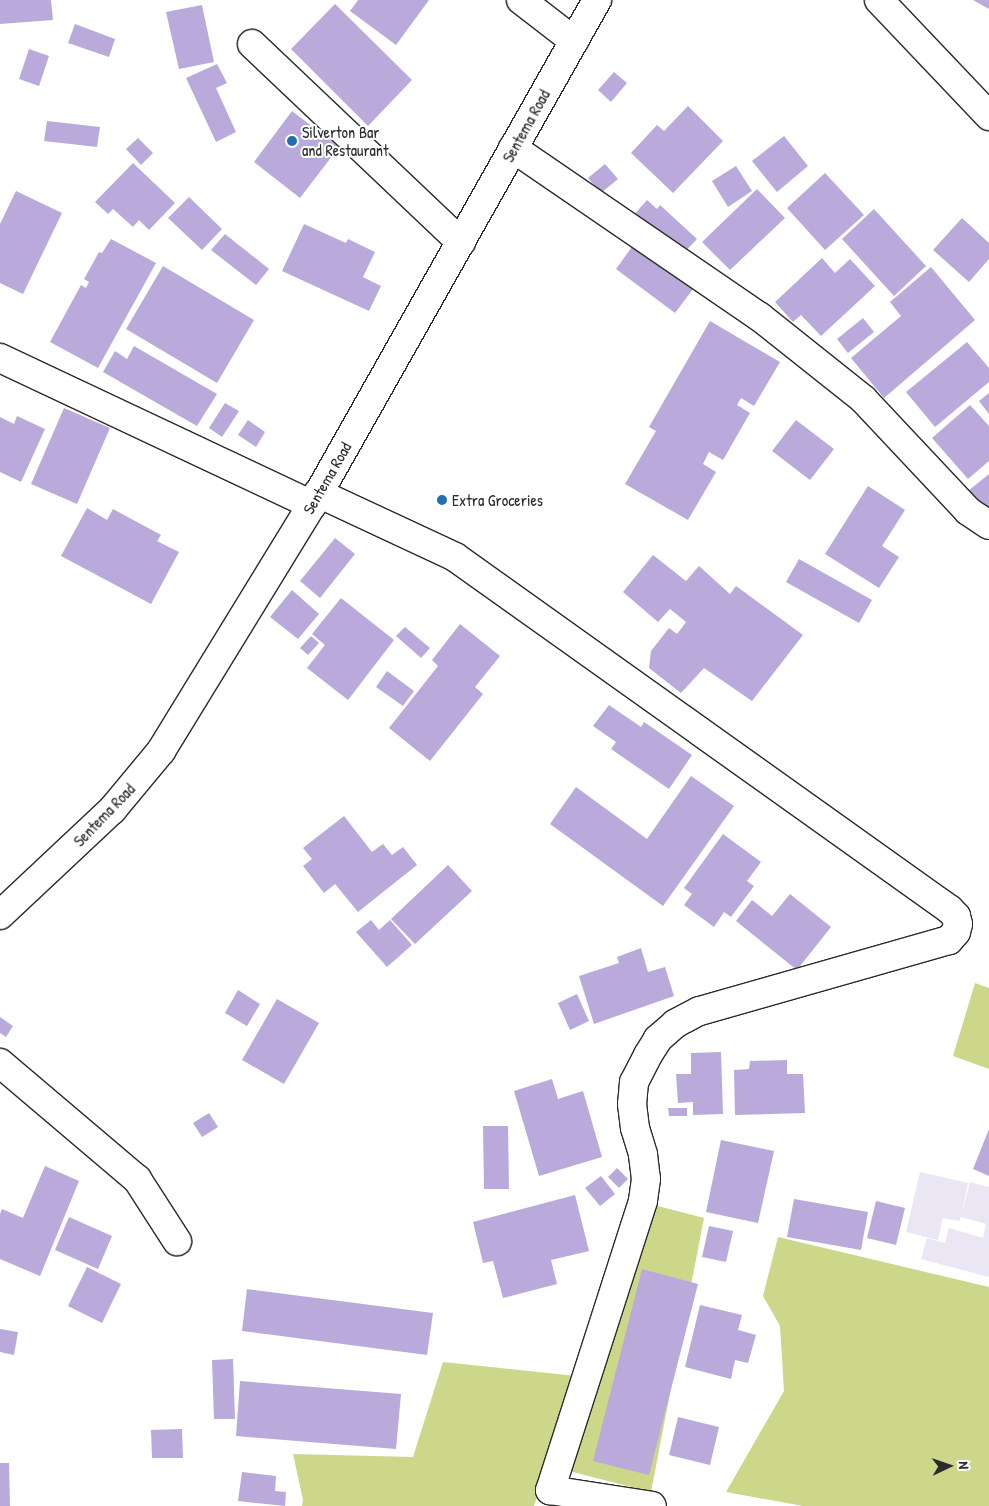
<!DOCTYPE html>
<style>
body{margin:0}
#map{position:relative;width:989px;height:1506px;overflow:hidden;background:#fff;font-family:"Patrick Hand",sans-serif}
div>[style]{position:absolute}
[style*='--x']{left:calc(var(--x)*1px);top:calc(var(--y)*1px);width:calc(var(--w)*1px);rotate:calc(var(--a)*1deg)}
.built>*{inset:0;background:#eae6f4}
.green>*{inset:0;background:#ccd78a}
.building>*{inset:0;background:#b9aadb}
.roads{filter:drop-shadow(1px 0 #2b2b2b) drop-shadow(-1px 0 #2b2b2b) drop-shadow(0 1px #2b2b2b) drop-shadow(0 -1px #2b2b2b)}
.street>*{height:28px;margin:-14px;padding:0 14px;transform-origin:14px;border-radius:14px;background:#fff}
.secondary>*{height:28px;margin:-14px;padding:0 14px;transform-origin:14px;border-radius:14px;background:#fff}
.dots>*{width:14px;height:14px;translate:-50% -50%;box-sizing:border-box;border:2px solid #fff;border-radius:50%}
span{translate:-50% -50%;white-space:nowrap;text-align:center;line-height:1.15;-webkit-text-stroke:4px #fff;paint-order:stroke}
.street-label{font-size:16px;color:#2b2b2b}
.poi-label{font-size:16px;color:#2b2b2b}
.left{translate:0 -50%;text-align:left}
.north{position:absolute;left:924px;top:1441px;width:50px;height:50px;-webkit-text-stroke:4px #fff;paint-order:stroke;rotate:87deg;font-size:14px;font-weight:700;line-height:20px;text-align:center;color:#2b2b2b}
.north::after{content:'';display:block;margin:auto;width:18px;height:22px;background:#2b2b2b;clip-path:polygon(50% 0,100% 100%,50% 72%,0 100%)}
</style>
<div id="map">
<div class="built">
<div style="clip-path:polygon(920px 1172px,968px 1183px,961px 1217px,970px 1182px,989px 1187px,989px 1277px,921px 1259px,927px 1238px,945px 1243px,949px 1228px,983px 1238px,986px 1224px,961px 1217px,959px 1221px,943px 1218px,938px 1240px,906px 1232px)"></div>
</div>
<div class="green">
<div style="clip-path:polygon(975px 983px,989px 988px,989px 1069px,953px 1056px)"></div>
<div style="clip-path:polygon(654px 1205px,704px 1218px,651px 1492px,565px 1470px)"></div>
<div style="clip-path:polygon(778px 1237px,989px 1287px,989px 1506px,803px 1506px,726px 1492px,784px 1391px,780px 1326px,763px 1296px)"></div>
<div style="clip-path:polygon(443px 1362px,576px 1376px,534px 1506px,302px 1506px,303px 1500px,293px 1454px,413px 1457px)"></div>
</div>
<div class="building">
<div style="clip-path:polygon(0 0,51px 0,53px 20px,0 24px)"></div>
<div style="clip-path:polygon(358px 0,429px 0,396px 45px,350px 11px)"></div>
<div style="clip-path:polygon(973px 0,989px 0,989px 9px)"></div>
<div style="clip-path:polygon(335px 4px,412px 80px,368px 126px,291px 49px)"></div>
<div style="clip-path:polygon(202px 5px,214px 62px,179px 69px,166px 12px)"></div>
<div style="clip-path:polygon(75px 24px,115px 39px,109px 57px,68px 43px)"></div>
<div style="clip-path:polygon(29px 49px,49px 56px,39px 86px,19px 79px)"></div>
<div style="clip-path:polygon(217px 64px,227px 83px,216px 88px,236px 132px,216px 142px,186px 78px)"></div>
<div style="clip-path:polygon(614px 72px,627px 83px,611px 102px,598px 90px)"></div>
<div style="clip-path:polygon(688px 106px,723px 141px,673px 193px,631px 153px,657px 125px,664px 131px)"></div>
<div style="clip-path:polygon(292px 111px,339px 147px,300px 198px,254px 162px)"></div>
<div style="clip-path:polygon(47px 121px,100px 127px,97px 147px,44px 141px)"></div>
<div style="clip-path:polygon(784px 136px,808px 166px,777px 192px,752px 161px)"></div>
<div style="clip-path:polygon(138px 138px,153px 153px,141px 165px,126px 149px)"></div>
<div style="clip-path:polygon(133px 163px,175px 203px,149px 230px,139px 220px,133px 227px,113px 209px,108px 214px,95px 202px)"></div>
<div style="clip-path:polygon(605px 164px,618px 179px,601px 193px,588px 178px)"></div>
<div style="clip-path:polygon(736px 166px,752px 191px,728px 207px,712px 181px)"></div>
<div style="clip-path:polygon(825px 173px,864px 215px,825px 250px,787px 208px)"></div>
<div style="clip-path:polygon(757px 189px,785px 218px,730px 270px,702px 242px)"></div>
<div style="clip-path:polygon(16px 191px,62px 213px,23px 294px,0 283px,0 224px)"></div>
<div style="clip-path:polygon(189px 197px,222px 229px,202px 250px,168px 218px)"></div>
<div style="clip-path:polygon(647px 200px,657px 209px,660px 205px,697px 239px,678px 259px,632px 217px)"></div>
<div style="clip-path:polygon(874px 209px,926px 266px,894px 296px,842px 239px)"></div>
<div style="clip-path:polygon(962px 218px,989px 243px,989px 259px,969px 282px,933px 250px)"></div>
<div style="clip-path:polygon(304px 224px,346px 243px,348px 239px,375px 252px,363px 277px,381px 286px,369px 311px,282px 271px)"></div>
<div style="clip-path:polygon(225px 234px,269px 269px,256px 285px,211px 250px)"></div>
<div style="clip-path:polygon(111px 239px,156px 263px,98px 368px,50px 342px,81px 285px,86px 288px,89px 282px,84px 279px,99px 252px,102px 253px)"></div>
<div style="clip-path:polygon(637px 240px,696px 285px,675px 313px,616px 269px)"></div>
<div style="clip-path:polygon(822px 258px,835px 273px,850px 259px,875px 286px,821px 336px,801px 315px,793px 322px,775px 302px)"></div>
<div style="clip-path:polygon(163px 266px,254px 320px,217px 383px,126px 329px)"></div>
<div style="clip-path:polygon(931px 267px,975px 320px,884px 398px,851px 358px,901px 316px,890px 302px)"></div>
<div style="clip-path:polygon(863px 318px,874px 332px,848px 353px,837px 339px)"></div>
<div style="clip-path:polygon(710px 321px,780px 362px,754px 406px,741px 398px,737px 405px,750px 413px,723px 460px,709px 452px,703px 464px,716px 472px,688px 520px,625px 484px,656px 431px,649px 427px)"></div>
<div style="clip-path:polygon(967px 342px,989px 368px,989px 382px,935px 427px,906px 392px)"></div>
<div style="clip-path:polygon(134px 346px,217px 394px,197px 426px,103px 372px,115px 351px,127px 359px)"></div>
<div style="clip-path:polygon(989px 393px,989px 414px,979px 401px)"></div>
<div style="clip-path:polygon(225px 403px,239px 411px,222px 437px,209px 428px)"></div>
<div style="clip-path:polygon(970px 405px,989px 426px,989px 461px,968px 479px,932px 438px)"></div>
<div style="clip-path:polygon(64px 408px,110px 428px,77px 504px,31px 484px)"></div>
<div style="clip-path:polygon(17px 416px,45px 429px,21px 482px,0 472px,0 417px,14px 424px)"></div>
<div style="clip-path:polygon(248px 420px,265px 432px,256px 447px,238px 435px)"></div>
<div style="clip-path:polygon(796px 420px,834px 449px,810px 480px,772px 451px)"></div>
<div style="clip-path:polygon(989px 474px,989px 512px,987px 514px,968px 491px)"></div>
<div style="clip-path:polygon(868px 486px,905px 510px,882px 546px,899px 557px,879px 588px,825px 554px)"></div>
<div style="clip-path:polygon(87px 508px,107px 520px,113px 509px,161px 535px,157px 541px,179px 552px,151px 604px,61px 556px)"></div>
<div style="clip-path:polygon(335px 538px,355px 554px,320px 598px,300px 581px)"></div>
<div style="clip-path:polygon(653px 555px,686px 581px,699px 566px,730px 594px,736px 586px,803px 635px,752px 701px,704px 668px,681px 693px,649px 668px,651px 651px,669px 628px,677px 634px,686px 622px,670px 609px,658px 622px,623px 592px)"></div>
<div style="clip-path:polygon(799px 559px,872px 600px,859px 623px,786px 582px)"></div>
<div style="clip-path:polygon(292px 590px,319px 614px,298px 639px,270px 617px)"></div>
<div style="clip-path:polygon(341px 598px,394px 640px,348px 700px,307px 668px,325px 645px,312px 634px)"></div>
<div style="clip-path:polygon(460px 624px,500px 656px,475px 687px,483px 694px,430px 761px,389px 728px,438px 666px,432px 660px)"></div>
<div style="clip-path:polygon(405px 627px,430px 648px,421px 658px,396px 636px)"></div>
<div style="clip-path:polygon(311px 636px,319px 643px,308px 655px,300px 648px)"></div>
<div style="clip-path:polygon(387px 671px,414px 691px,403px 706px,376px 687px)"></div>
<div style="clip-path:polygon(609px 705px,641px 727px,644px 722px,692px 755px,669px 789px,611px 749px,616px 742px,593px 726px)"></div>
<div style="clip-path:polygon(691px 776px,734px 806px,663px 906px,550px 824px,576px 787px,647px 839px)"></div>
<div style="clip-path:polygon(344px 816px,372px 852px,383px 844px,392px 855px,403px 847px,417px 865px,358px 912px,335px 884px,324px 893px,303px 866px,312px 859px,303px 848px)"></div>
<div style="clip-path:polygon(723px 834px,761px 862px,747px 881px,754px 886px,731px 917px,724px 912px,714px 927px,684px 905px,692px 894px,684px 888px)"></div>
<div style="clip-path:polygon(448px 865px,472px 891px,415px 944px,391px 919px)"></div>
<div style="clip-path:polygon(790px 894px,831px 927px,797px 970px,736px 921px,752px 900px,772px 916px)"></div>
<div style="clip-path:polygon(371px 920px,379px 930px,390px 920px,412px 945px,387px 967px,356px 932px)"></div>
<div style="clip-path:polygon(641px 948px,648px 972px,665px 967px,674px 996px,594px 1024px,579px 976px,619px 963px,617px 957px)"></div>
<div style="clip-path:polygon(238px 990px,260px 1004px,247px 1026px,225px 1013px)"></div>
<div style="clip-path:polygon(577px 994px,589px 1021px,570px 1030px,558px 1003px)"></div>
<div style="clip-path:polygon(277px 999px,319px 1023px,284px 1084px,242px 1060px)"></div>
<div style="clip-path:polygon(0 1017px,13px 1026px,6px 1037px,0 1033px)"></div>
<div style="clip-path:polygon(721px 1052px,723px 1114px,693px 1115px,693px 1102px,678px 1103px,676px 1074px,691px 1074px,691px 1053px)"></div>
<div style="clip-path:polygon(787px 1060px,787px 1074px,803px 1074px,805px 1113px,735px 1115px,734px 1070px,749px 1069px,750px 1061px)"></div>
<div style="clip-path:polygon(552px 1079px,558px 1099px,583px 1091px,602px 1157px,539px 1176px,514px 1091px)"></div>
<div style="clip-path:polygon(668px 1108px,687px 1108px,687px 1116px,669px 1116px)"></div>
<div style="clip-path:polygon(209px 1113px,218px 1127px,202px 1137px,193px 1123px)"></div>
<div style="clip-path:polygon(483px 1126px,508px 1126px,509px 1189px,484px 1189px)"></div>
<div style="clip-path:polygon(989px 1129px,989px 1176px,973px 1169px)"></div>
<div style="clip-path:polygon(721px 1140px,774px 1151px,758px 1223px,706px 1212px)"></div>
<div style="clip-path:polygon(45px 1166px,79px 1181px,40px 1276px,0 1259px,0 1214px,2px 1209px,23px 1218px)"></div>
<div style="clip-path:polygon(617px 1168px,628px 1179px,619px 1188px,608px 1177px)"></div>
<div style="clip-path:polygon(601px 1176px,615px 1194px,600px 1206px,585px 1188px)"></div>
<div style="clip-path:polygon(575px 1195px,589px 1251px,551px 1260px,557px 1284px,503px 1298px,493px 1261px,483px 1263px,473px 1222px)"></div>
<div style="clip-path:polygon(794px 1199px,868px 1212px,861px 1250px,787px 1237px)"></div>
<div style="clip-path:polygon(876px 1201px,905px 1208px,896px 1245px,867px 1238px)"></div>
<div style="clip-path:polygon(69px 1217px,112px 1236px,98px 1269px,55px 1250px)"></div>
<div style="clip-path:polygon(709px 1226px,733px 1231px,726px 1262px,702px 1257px)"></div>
<div style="clip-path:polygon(87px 1267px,121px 1284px,102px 1323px,68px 1306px)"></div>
<div style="clip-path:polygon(642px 1269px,698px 1284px,649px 1475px,593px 1461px)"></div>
<div style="clip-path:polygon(247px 1289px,433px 1313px,427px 1355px,242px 1331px)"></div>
<div style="clip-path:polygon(700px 1305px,742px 1315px,738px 1330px,756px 1335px,748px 1363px,735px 1360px,731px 1379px,685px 1367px)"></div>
<div style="clip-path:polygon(0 1329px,18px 1332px,14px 1355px,0 1352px)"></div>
<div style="clip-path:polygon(233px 1359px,235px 1419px,214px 1419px,212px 1360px)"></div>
<div style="clip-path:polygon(240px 1381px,401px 1394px,396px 1449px,236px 1436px)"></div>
<div style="clip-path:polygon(678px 1417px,719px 1427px,710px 1465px,669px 1455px)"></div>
<div style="clip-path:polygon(182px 1429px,183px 1458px,152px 1458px,151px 1430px)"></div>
<div style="clip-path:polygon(0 1463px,9px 1463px,10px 1506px,0 1506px)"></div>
<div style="clip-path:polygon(242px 1472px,276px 1476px,275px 1491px,286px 1492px,285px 1506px,238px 1501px)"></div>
</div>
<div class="roads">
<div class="street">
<div style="--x:521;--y:0;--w:67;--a:37.7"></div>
<div style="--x:879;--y:0;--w:160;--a:46.5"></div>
<div style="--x:252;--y:44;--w:288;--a:43.5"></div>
<div style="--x:513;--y:148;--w:299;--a:34.4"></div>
<div style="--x:760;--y:317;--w:132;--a:38.5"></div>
<div style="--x:863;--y:399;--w:154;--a:46.8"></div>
<div style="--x:968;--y:511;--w:25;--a:34"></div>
<div style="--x:0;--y:358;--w:345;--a:25.2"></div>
<div style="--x:318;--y:493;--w:151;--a:25"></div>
<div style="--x:455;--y:557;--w:607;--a:35.47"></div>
<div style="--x:949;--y:909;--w:10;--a:45"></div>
<div style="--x:956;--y:916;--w:8;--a:76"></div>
<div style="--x:958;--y:924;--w:8;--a:104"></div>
<div style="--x:956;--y:932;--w:11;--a:131"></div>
<div style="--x:949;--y:940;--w:260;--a:164.1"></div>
<div style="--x:699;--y:1011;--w:27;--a:152"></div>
<div style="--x:675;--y:1024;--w:23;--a:139"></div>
<div style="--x:658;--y:1039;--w:19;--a:122"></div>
<div style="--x:648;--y:1055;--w:30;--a:117"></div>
<div style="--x:634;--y:1082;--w:22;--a:95"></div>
<div style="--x:632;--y:1104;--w:24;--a:83"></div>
<div style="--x:635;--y:1128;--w:28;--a:73"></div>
<div style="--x:643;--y:1155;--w:24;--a:83"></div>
<div style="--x:646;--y:1179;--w:22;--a:98"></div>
<div style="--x:643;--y:1201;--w:304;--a:107.8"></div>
<div style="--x:550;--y:1490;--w:103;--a:8.9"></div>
<div style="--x:0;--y:1063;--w:180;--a:40.3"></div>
<div style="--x:137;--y:1179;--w:74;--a:57.2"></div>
</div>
<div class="secondary">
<div style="--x:0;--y:915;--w:154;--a:-43.2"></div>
<div style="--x:112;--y:810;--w:77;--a:-50.3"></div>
<div style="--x:161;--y:751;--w:289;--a:-58.5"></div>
<div style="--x:312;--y:505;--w:580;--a:-60.56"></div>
</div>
</div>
<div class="dots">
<div style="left:292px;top:141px;background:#1f6fb2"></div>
<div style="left:442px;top:500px;background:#1f6fb2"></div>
</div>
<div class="street-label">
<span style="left:526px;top:126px;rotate:-61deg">Sentema Road</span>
<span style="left:327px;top:478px;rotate:-60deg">Sentema Road</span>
<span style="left:104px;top:815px;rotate:-46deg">Sentema Road</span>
</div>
<div class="poi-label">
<span class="left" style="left:302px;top:141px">Silverton Bar<br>and Restaurant</span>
<span class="left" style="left:452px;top:500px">Extra Groceries</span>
</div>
<div class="north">N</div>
</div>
